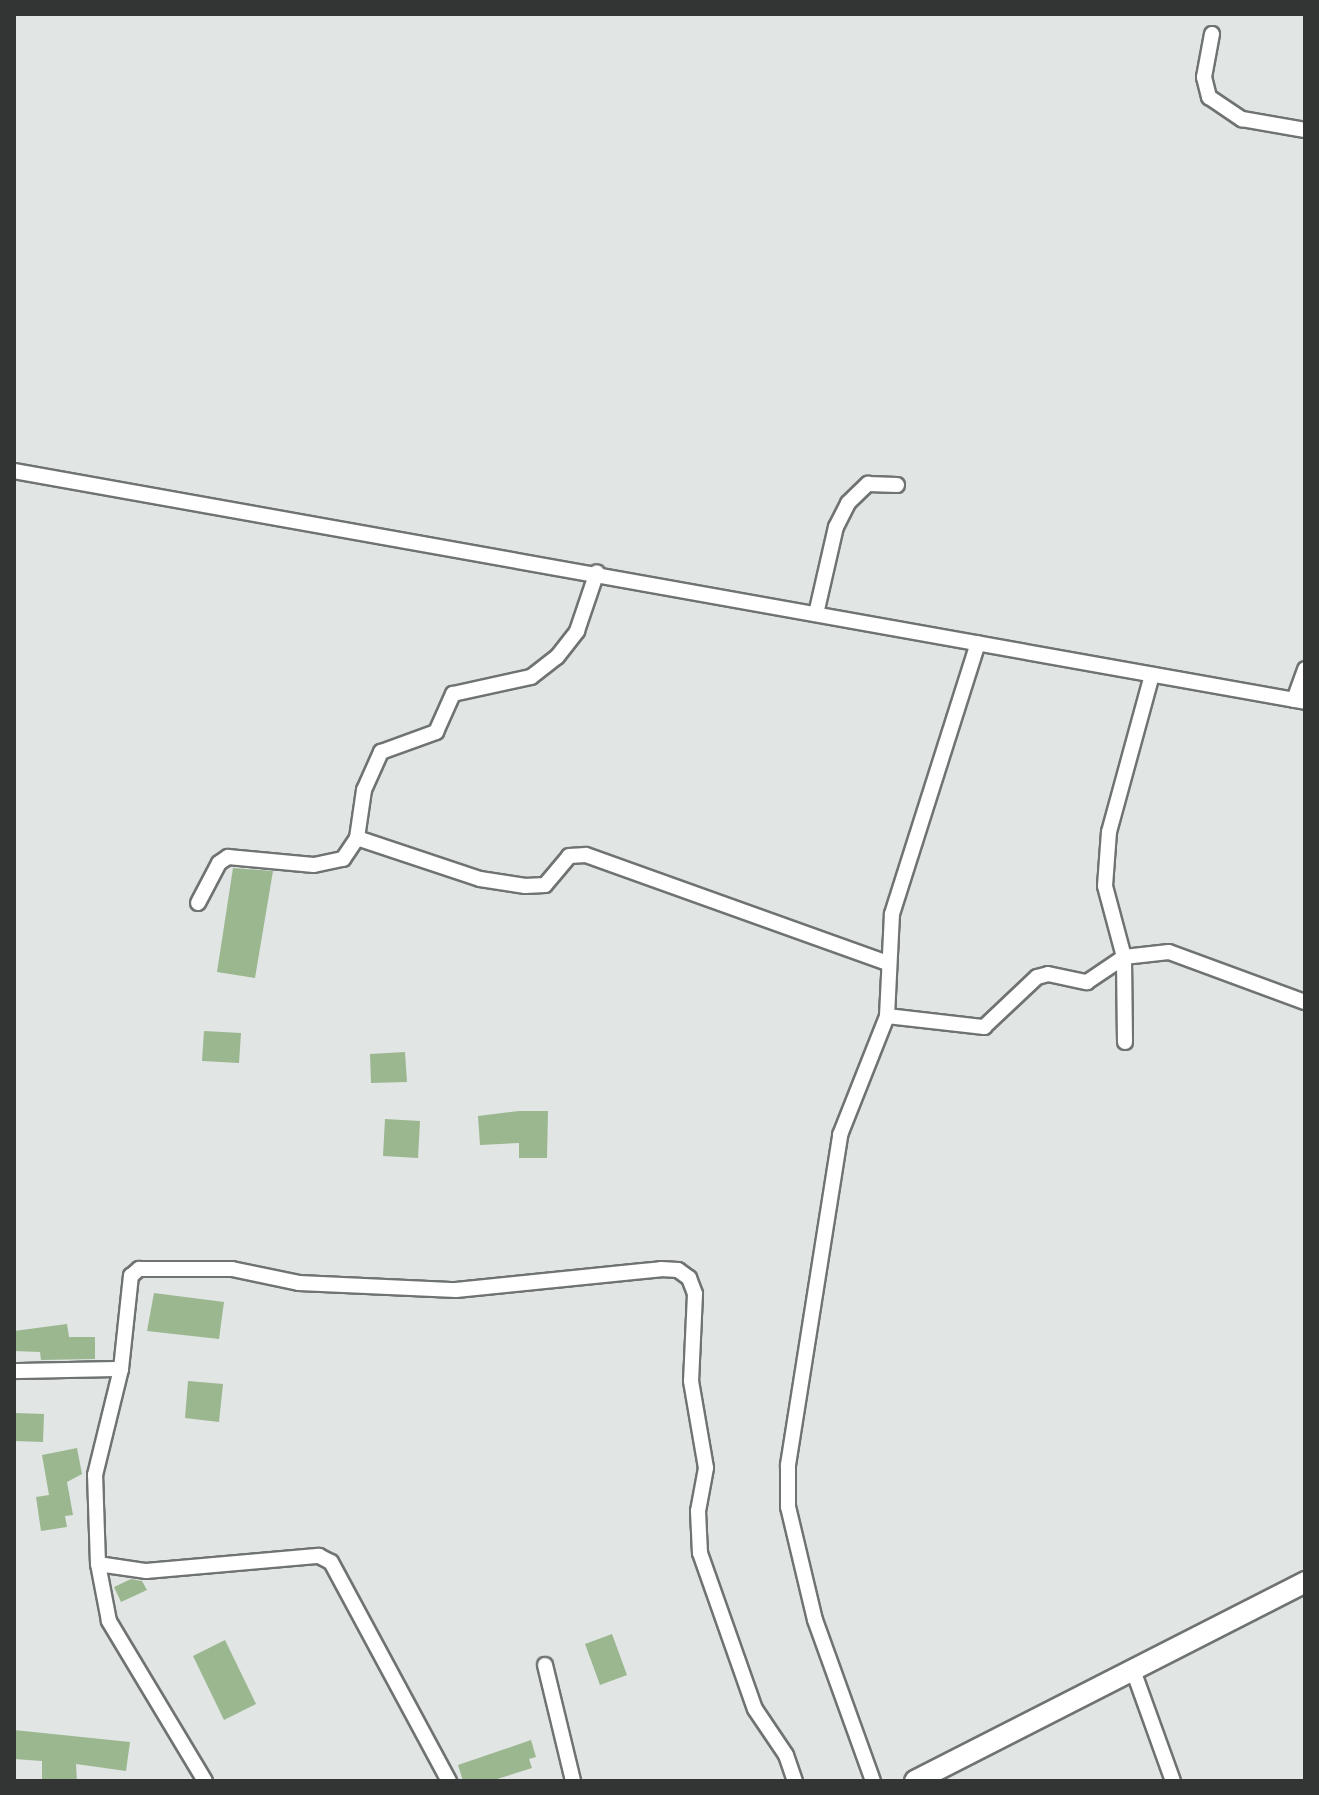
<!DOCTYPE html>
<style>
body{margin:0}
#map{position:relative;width:1319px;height:1795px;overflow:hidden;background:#e1e5e3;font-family:"Open Sans",sans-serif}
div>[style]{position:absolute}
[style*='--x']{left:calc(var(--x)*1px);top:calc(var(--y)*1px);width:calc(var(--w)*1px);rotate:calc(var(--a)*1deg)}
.building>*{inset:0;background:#9bb790}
.roads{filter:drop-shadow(2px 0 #6f7371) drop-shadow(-2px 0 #6f7371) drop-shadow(0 2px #6f7371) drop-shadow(0 -2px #6f7371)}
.minor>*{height:14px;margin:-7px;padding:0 7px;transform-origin:7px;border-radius:7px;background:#fff}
.secondary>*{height:20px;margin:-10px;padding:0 10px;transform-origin:10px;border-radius:10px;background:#fff}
span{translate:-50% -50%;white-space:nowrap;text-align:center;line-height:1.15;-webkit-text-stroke:6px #eef2f0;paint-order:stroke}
.frame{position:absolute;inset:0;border:16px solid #333534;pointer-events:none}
</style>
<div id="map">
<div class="building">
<div style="clip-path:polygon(233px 868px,273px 871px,255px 978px,217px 972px)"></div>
<div style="clip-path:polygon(204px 1031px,241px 1033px,239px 1063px,202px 1061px)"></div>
<div style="clip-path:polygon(405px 1052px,407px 1082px,371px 1083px,370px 1054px)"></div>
<div style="clip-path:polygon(519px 1111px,548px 1111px,547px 1158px,519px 1158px,519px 1143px,480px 1145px,478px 1116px)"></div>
<div style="clip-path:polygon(385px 1119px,420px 1121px,418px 1158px,383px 1156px)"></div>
<div style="clip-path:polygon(154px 1293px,224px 1302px,219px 1339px,147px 1331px)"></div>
<div style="clip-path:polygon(67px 1324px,69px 1337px,95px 1337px,95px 1359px,41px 1360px,40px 1352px,14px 1351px,14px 1331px)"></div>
<div style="clip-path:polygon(188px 1381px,223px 1384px,219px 1422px,185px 1418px)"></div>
<div style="clip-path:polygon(16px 1413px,44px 1414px,43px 1442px,15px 1441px)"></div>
<div style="clip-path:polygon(77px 1448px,82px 1474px,67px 1482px,73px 1515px,65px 1516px,67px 1527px,41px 1531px,36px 1497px,49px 1495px,42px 1455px)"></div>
<div style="clip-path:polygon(131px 1579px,142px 1581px,147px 1590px,121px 1602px,114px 1587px)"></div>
<div style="clip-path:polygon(612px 1634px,627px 1675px,600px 1685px,585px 1644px)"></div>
<div style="clip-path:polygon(225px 1640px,256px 1704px,224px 1720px,193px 1656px)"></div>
<div style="clip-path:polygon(14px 1730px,130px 1742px,126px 1771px,76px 1764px,77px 1781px,42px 1781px,42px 1761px,14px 1759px)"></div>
<div style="clip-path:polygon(531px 1740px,536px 1757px,529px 1759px,532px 1768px,491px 1781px,463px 1781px,458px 1765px)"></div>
</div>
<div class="roads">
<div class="minor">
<div style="--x:1212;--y:34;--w:44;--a:100.5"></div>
<div style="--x:1204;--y:77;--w:21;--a:76"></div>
<div style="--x:1209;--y:97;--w:40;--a:34"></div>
<div style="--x:1242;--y:119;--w:64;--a:9.9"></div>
<div style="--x:14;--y:471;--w:1312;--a:10.14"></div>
<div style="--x:816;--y:614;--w:89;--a:-77.1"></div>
<div style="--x:836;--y:527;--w:27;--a:-63"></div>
<div style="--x:848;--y:503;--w:28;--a:-44"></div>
<div style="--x:868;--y:484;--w:29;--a:2"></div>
<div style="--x:1294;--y:700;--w:33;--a:-70"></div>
<div style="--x:357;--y:838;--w:130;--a:18.4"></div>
<div style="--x:480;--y:879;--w:46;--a:8.8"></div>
<div style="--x:525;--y:886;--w:20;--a:-3"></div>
<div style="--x:545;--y:885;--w:38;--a:-50"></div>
<div style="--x:569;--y:856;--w:17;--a:-3"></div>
<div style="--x:586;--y:855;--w:321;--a:19.7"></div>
<div style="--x:198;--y:903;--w:45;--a:-62.3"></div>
<div style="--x:219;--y:863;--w:11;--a:-34"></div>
<div style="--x:228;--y:857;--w:86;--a:5.3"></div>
<div style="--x:314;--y:865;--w:30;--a:-12"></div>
<div style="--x:343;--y:859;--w:25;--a:-56"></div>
<div style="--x:357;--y:838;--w:49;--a:-81.7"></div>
<div style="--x:364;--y:790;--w:42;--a:-65.9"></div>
<div style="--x:381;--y:752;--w:59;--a:-20"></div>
<div style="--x:436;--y:732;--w:42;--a:-65.9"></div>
<div style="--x:453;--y:694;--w:80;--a:-12.3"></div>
<div style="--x:531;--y:677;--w:33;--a:-38"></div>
<div style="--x:557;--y:657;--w:33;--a:-52"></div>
<div style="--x:577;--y:631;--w:62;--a:-71.3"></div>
<div style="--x:887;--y:1016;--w:98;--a:6.5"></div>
<div style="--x:984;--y:1027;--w:73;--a:-43.3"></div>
<div style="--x:1037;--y:977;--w:11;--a:-15"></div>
<div style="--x:1048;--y:974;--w:40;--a:12"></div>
<div style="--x:1087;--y:982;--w:45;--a:-34"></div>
<div style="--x:1124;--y:957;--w:45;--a:-6.3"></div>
<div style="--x:1169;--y:952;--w:145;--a:20.2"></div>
<div style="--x:1125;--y:1042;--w:85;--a:-90.7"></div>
<div style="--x:1124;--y:957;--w:73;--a:-105"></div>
<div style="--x:1105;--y:886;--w:54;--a:-85.8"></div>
<div style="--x:1109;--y:832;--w:163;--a:-74.7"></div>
<div style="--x:14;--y:1371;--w:107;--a:-1.1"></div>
<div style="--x:98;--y:1564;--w:49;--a:8.3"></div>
<div style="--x:146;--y:1571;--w:174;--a:-5"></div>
<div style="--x:319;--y:1556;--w:13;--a:27"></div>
<div style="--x:331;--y:1562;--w:249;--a:61.7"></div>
<div style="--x:545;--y:1665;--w:119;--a:76.4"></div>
<div style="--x:1133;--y:1670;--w:118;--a:70.2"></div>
<div style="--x:205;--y:1781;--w:187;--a:-121"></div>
<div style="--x:109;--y:1621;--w:58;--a:-100.9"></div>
<div style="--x:98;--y:1564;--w:89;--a:-91.9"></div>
<div style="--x:95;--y:1475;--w:109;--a:-76.2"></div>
<div style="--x:121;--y:1369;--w:94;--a:-83.9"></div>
<div style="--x:131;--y:1276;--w:11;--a:-41"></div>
<div style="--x:139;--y:1269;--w:93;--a:0"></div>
<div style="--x:232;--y:1269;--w:68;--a:11.8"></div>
<div style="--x:299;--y:1283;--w:157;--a:2.6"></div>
<div style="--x:456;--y:1290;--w:206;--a:-5.8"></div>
<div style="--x:661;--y:1269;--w:17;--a:3"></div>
<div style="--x:678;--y:1270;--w:14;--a:36"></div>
<div style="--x:689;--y:1278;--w:17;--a:69"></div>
<div style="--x:695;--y:1294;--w:87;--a:92.6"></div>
<div style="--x:691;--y:1381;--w:88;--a:80.2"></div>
<div style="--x:706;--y:1468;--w:44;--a:100.5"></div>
<div style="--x:698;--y:1511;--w:42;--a:87.3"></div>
<div style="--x:700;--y:1553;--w:165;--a:70.6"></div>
<div style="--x:755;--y:1709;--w:55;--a:56"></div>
<div style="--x:786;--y:1755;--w:28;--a:71"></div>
<div style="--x:873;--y:1781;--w:171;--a:-109.8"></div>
<div style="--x:815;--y:1620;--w:116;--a:-103.4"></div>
<div style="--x:788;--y:1507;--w:42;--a:-90"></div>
<div style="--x:788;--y:1465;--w:334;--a:-81"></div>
<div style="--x:840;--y:1135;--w:128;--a:-68.4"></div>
<div style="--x:887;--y:1016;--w:102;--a:-87.2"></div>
<div style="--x:892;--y:914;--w:284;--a:-72.4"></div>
</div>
<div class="secondary">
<div style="--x:915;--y:1781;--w:438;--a:-27"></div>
</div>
</div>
<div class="frame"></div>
</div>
